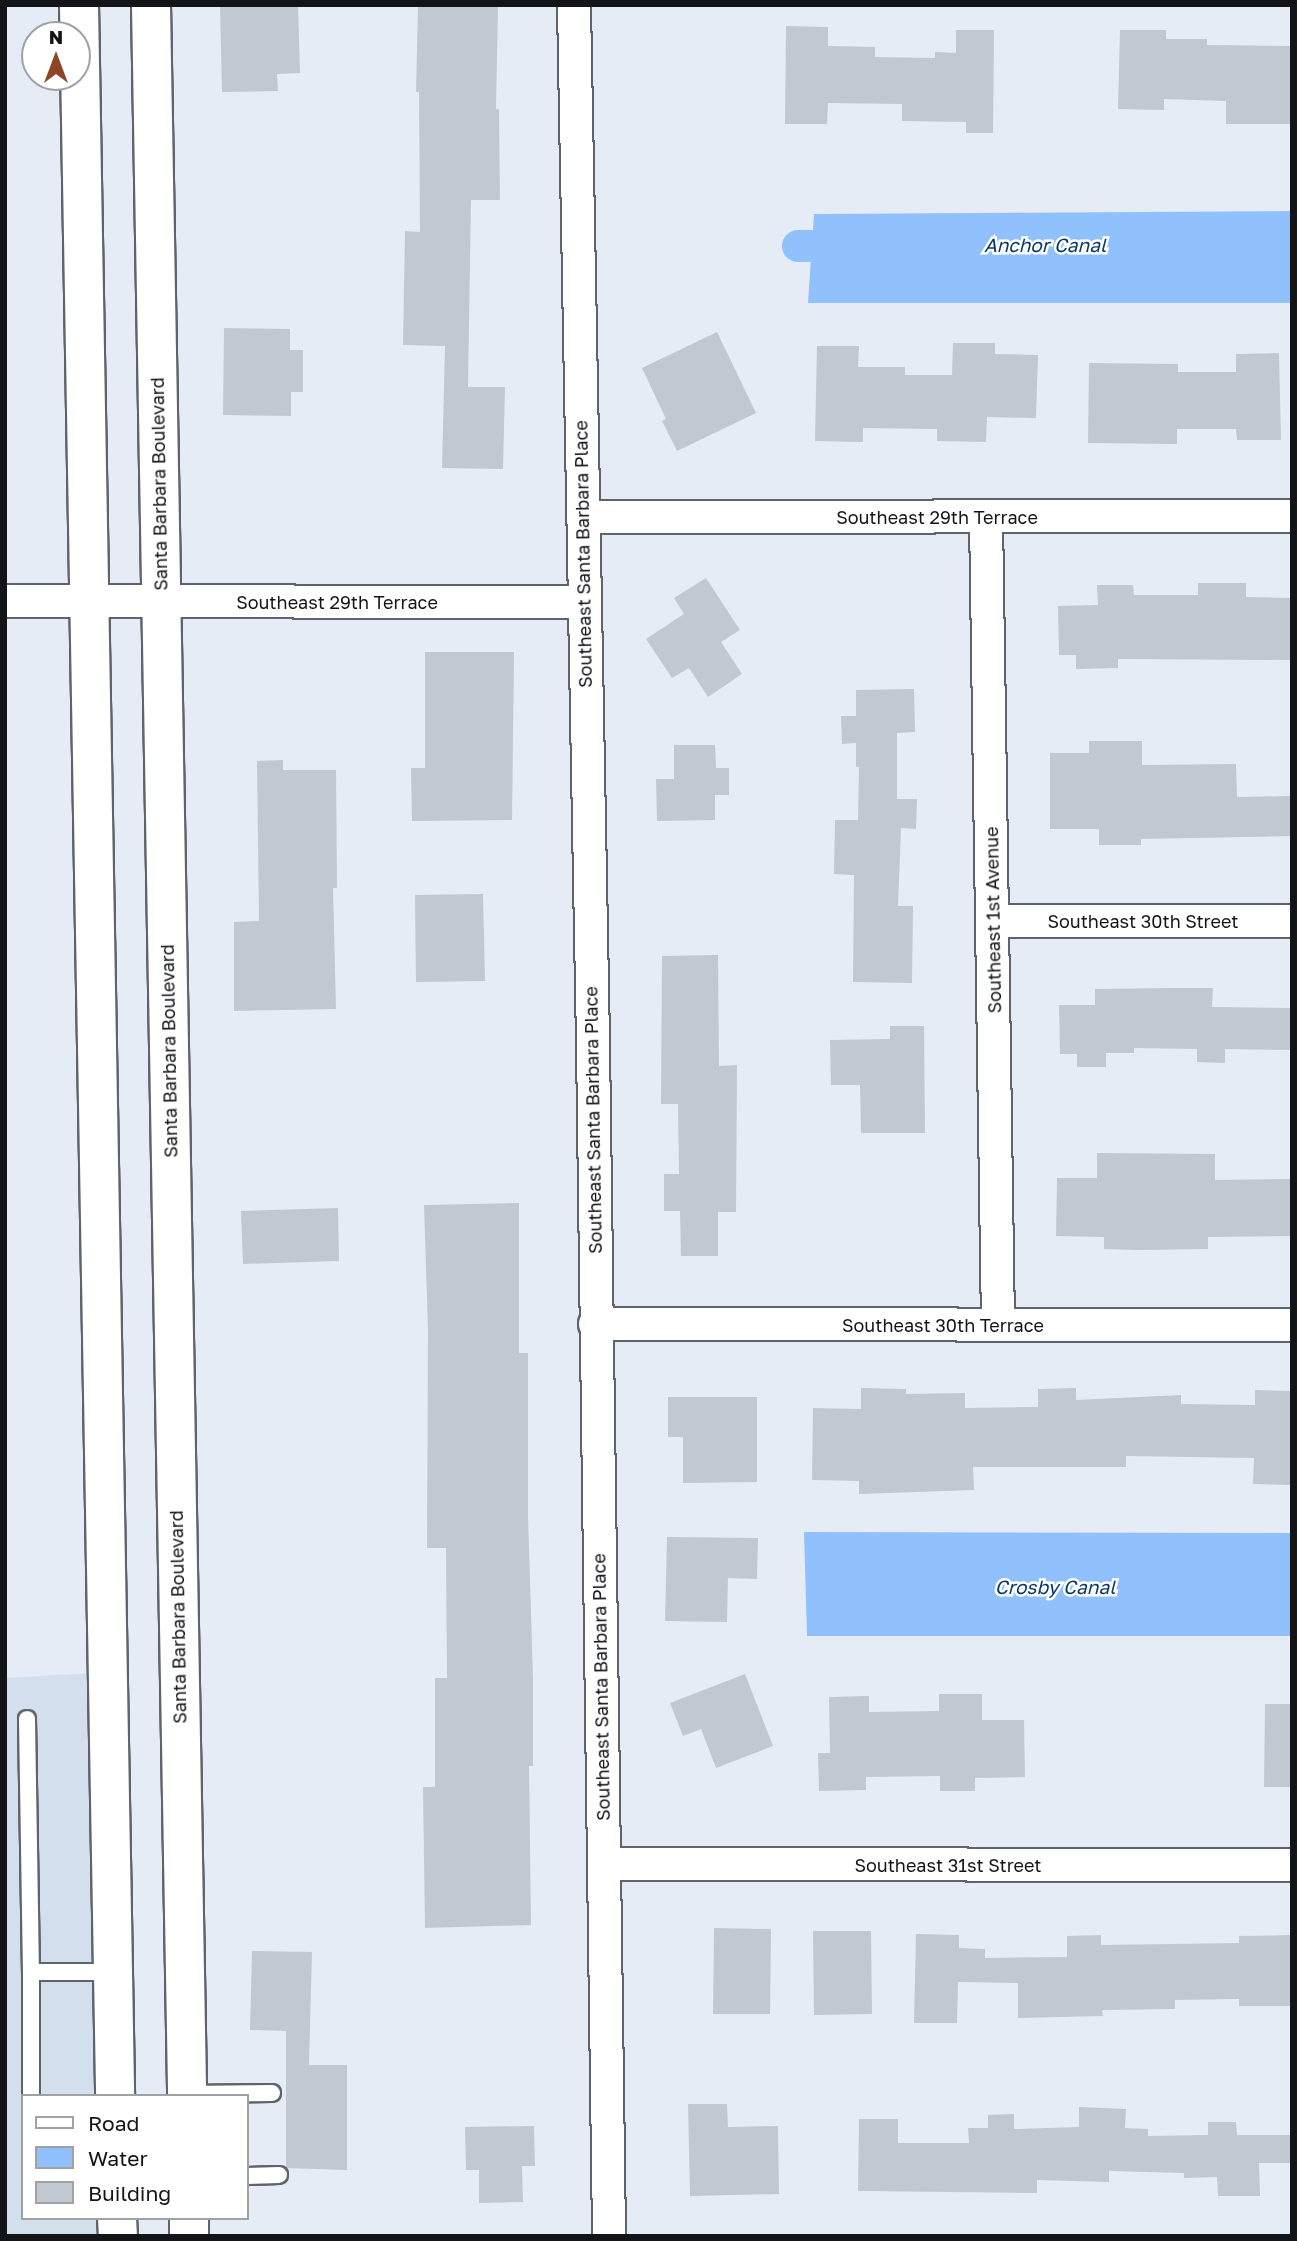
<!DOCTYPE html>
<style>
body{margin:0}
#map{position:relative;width:1297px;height:2241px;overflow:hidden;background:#e5ecf5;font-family:"Golos Text",sans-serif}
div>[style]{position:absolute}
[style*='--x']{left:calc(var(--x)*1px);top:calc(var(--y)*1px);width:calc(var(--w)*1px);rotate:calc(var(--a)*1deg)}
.built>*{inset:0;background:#d3dfed}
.water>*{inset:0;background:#90c1fd}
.canal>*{height:32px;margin:-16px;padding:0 16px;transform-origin:16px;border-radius:16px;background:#90c1fd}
.building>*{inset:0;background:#c2c8d1}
.roads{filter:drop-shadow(2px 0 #5e646b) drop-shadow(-2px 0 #5e646b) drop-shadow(0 2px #5e646b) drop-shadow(0 -2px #5e646b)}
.service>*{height:16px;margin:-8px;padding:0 8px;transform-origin:8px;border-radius:8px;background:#fff}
.minor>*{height:32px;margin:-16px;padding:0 16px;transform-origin:16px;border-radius:16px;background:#fff}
.secondary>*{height:38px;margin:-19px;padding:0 19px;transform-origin:19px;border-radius:19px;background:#fff}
span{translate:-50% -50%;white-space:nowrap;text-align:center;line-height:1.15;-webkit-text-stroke:5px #fff;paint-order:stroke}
.street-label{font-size:18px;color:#121417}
.water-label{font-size:19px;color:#0e3967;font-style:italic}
.frame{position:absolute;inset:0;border:7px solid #121417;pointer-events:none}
.legend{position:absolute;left:21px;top:2094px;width:228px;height:126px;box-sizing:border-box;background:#fff;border:2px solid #a0a1a2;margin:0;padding:9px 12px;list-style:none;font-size:21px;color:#121417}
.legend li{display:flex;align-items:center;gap:14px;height:35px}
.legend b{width:35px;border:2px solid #a0a1a2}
.north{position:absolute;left:21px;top:21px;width:70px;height:70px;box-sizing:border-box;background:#fff;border:2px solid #a0a1a2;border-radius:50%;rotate:0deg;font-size:19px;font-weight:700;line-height:28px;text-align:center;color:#121417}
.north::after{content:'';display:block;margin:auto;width:24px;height:32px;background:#8d4524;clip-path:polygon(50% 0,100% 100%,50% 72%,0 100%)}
</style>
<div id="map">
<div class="built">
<div style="clip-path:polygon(93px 1673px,100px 2096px,23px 2096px,23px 2218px,102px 2218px,102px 2236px,5px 2236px,5px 1678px)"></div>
</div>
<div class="water">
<div style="clip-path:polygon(1292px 211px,1292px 303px,808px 303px,814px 214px)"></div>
<div style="clip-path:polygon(804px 1532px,1292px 1533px,1292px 1636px,807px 1636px)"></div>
</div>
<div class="canal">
<div style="--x:798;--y:246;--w:54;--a:0"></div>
</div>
<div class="building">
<div style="clip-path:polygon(220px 5px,298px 5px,300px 73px,277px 74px,278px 91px,222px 92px)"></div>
<div style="clip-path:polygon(418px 5px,498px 5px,496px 109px,499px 109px,500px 200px,471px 200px,468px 387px,505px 387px,503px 469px,442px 468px,445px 346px,403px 345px,405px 231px,420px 232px,419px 92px,416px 92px)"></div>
<div style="clip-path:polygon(786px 26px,828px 27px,828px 46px,875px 47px,875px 57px,935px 58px,935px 52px,956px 53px,956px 30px,994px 30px,993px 133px,966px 133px,966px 122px,902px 121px,902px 104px,828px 103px,827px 124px,785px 124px)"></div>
<div style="clip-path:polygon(1120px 30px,1166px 30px,1166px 39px,1207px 39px,1207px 45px,1292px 46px,1292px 124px,1226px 124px,1226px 101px,1164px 99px,1164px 110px,1118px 109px)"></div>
<div style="clip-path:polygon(224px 328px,290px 329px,290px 350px,303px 350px,303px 392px,291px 392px,291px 416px,223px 415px)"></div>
<div style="clip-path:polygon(717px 332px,756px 413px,677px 451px,662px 421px,666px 419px,642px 368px)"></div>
<div style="clip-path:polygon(953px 343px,995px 343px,995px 354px,1038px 355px,1036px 418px,987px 417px,986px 442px,937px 441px,937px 429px,863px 428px,863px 442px,815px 441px,817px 346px,859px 346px,858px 367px,905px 367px,905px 375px,952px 375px)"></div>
<div style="clip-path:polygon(1279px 353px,1281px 440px,1237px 440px,1236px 429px,1177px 429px,1177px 444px,1088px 443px,1089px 363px,1178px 364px,1178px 372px,1236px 372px,1236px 354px)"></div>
<div style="clip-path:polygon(706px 578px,740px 630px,721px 642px,742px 674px,708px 697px,689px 668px,672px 678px,646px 639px,684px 614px,674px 598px)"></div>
<div style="clip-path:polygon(1198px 583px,1246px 583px,1246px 597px,1292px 598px,1292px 660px,1118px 659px,1118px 668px,1076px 669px,1076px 655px,1059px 655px,1058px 606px,1098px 605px,1097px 585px,1133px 585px,1134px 595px,1198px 595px)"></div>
<div style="clip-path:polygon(425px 652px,514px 652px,512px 820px,412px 821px,411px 768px,425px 768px)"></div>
<div style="clip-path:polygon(914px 689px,915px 732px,897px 733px,897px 799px,917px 799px,916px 829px,901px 828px,898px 906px,913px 906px,912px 983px,853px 982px,854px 875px,834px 874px,835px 820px,858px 820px,859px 767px,856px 767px,856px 743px,842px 744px,841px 716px,856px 716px,856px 690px)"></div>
<div style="clip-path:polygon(1089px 741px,1142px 741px,1142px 765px,1236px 764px,1237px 797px,1292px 796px,1292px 836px,1141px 839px,1141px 845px,1099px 845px,1099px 829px,1050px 829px,1050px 753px,1089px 753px)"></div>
<div style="clip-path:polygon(674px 745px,715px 745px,716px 768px,729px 768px,729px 795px,715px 795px,715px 820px,657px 821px,656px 779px,674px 779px)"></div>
<div style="clip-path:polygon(283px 760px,283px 770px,336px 770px,337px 888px,333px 888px,336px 1009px,234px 1011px,234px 922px,259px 921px,257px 761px)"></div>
<div style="clip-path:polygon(483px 894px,485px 981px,416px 982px,415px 895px)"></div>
<div style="clip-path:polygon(718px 955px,719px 1066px,737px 1065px,736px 1212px,718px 1212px,718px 1256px,681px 1256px,680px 1211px,664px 1211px,664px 1174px,679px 1174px,678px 1104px,661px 1104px,662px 956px)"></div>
<div style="clip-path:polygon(1172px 988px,1213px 988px,1212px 1007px,1292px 1008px,1292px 1050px,1225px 1049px,1225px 1063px,1197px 1062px,1197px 1049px,1134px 1048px,1134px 1053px,1106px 1053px,1106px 1067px,1077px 1067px,1077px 1054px,1060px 1054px,1059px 1005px,1095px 1005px,1095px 989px)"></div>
<div style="clip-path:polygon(890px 1026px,924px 1026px,925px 1133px,861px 1133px,860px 1085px,831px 1085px,830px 1040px,890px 1039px)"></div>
<div style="clip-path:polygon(1097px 1153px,1215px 1154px,1215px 1180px,1292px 1179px,1292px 1236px,1208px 1237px,1208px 1249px,1139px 1250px,1104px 1249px,1104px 1237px,1056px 1236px,1057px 1178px,1097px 1178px)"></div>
<div style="clip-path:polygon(519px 1203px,519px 1353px,528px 1353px,528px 1516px,533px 1678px,533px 1766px,529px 1766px,531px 1925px,425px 1928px,423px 1787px,435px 1787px,435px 1678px,447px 1678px,446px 1548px,427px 1548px,428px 1331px,424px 1205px)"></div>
<div style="clip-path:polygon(338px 1208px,339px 1261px,243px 1264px,241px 1211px)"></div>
<div style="clip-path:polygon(861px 1388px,906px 1389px,906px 1394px,965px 1393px,965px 1408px,1038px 1407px,1038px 1389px,1076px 1388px,1076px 1400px,1181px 1395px,1181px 1404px,1255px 1405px,1255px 1390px,1292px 1391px,1292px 1485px,1253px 1484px,1254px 1458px,1126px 1456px,1126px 1467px,973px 1467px,974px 1490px,859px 1494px,859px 1481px,812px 1480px,813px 1408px,861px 1409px)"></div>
<div style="clip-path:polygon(668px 1397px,757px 1397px,757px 1482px,683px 1483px,683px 1437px,668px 1437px)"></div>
<div style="clip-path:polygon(667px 1537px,758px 1538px,757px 1579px,728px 1578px,727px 1622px,665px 1621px)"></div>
<div style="clip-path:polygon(745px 1674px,773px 1746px,716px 1768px,701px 1729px,683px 1736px,670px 1703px)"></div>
<div style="clip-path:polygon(939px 1694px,982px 1694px,982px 1720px,1024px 1720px,1025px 1777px,975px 1778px,975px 1791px,940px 1791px,940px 1776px,866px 1777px,866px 1790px,819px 1791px,818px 1753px,830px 1753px,829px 1697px,869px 1696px,869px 1712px,939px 1711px)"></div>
<div style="clip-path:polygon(1265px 1704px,1292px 1704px,1292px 1787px,1264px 1787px)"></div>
<div style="clip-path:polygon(714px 1928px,771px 1929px,770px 2014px,713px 2014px)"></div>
<div style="clip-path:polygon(813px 1931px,871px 1931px,872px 2014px,814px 2015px)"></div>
<div style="clip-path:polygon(916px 1934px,959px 1935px,959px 1948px,985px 1949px,985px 1958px,1067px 1957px,1067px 1936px,1101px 1935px,1101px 1945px,1239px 1943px,1239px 1936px,1292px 1935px,1292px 2006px,1239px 2006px,1239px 1999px,1175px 2000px,1175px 2009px,1102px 2010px,1103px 2016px,1018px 2018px,1018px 1983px,958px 1982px,957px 2023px,914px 2023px)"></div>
<div style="clip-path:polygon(252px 1951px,312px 1952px,309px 2065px,347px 2065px,347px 2170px,286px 2168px,286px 2031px,250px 2030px)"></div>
<div style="clip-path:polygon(688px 2104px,727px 2104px,728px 2127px,778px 2126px,779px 2194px,690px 2196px)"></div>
<div style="clip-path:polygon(1079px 2107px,1126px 2109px,1125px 2128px,1148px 2129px,1148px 2136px,1208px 2135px,1208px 2122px,1236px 2122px,1237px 2135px,1292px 2135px,1292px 2163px,1259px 2163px,1260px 2196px,1218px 2196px,1217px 2177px,1184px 2178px,1184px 2173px,1109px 2171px,1109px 2182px,1037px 2180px,1037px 2193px,858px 2191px,859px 2119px,898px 2119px,898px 2143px,969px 2143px,968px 2128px,988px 2128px,988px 2115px,1014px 2114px,1014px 2129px,1079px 2127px)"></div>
<div style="clip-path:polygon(534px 2126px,535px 2166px,522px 2166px,523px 2202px,479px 2203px,479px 2170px,466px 2170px,465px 2127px)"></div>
</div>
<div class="roads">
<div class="service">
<div style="--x:27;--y:1719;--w:253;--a:89.1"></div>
<div style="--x:31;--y:1972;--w:82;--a:0"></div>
<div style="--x:187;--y:2094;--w:85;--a:-0.7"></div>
<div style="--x:31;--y:2096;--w:124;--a:-90"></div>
<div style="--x:247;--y:2176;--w:32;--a:-2"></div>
</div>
<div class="minor">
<div style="--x:574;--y:5;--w:1039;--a:88.95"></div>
<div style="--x:593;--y:1044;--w:1192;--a:89.23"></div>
<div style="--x:986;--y:516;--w:807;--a:89.15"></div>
<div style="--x:583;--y:517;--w:709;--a:-0.08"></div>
<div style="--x:5;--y:601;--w:579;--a:0.1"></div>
<div style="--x:994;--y:921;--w:298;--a:0"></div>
<div style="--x:595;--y:1324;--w:697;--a:0.08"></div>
<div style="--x:605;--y:1864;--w:687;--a:0.08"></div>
</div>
<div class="secondary">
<div style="--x:79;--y:5;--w:2091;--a:89.01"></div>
<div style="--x:151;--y:5;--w:2091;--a:89.01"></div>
<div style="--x:117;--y:2218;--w:18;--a:87"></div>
<div style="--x:189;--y:2218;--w:18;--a:90"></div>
</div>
</div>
<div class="street-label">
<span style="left:159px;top:484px;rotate:-91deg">Santa Barbara Boulevard</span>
<span style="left:937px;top:517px">Southeast 29th Terrace</span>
<span style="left:583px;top:554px;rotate:-91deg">Southeast Santa Barbara Place</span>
<span style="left:337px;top:602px">Southeast 29th Terrace</span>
<span style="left:993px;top:920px;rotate:-91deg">Southeast 1st Avenue</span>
<span style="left:1143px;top:921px">Southeast 30th Street</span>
<span style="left:169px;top:1051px;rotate:-91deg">Santa Barbara Boulevard</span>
<span style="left:593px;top:1120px;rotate:-91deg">Southeast Santa Barbara Place</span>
<span style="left:943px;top:1325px">Southeast 30th Terrace</span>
<span style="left:178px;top:1617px;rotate:-91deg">Santa Barbara Boulevard</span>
<span style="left:601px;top:1687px;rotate:-91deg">Southeast Santa Barbara Place</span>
<span style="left:948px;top:1865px">Southeast 31st Street</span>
</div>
<div class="water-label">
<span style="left:1045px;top:245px">Anchor Canal</span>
<span style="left:1055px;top:1587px">Crosby Canal</span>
</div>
<div class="frame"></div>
<ul class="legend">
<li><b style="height:9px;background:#fff"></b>Road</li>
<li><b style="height:19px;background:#90c1fd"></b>Water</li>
<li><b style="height:19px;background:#c2c8d1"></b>Building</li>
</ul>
<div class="north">N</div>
</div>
